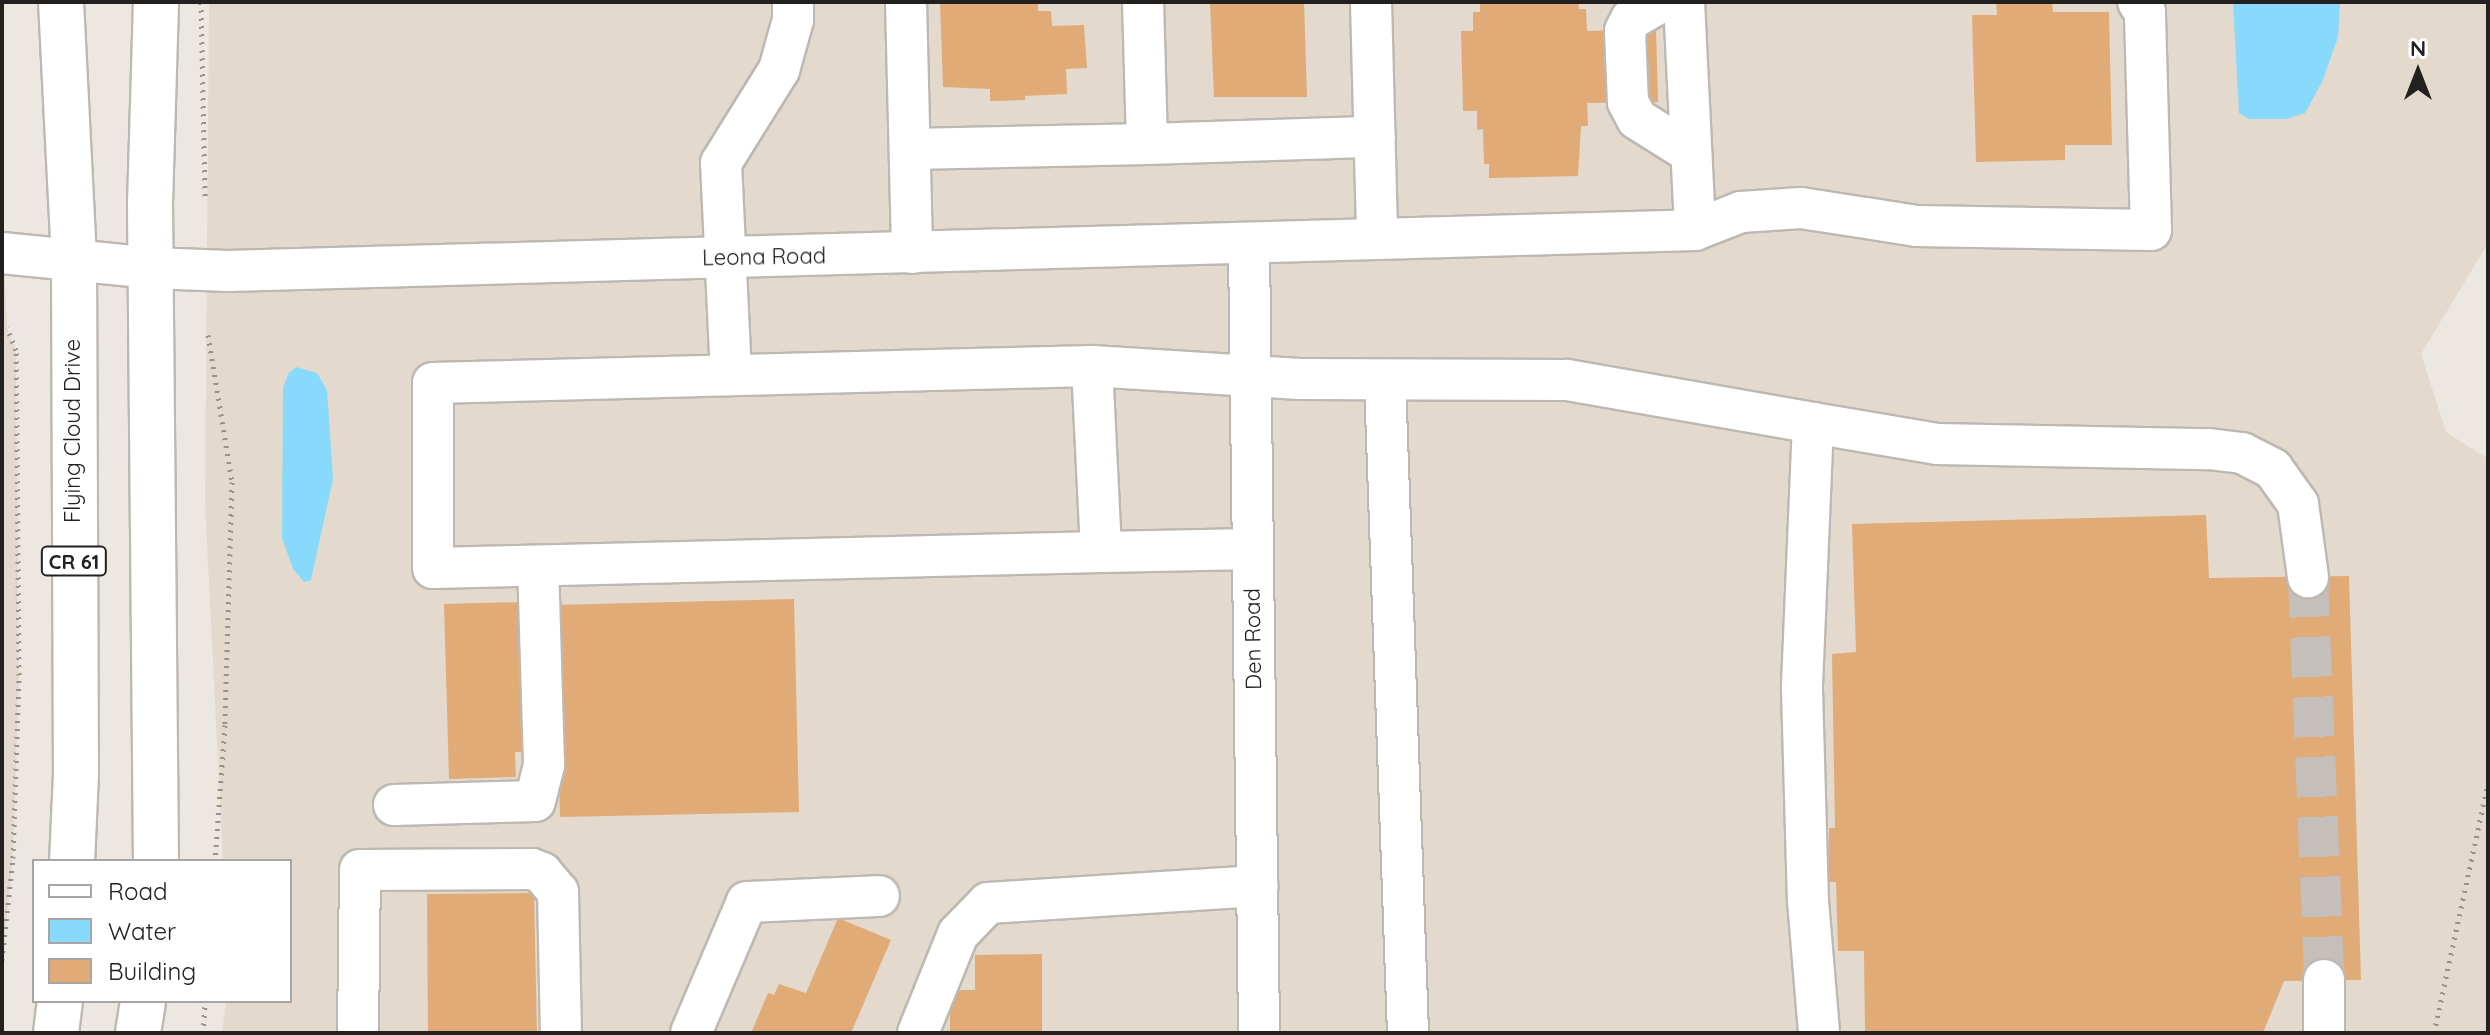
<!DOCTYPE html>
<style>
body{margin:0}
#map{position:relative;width:2490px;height:1035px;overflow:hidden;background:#ece7e1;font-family:Quicksand,sans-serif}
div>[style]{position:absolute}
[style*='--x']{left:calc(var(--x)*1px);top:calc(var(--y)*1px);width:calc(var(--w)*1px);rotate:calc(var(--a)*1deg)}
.built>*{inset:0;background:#e3dacd}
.water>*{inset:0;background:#87dafb}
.building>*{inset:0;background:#e0ab76}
.minor-tunnel>*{height:40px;margin-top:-20px;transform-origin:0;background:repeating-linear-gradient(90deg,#c4bfba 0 40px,transparent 0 60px)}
.path>*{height:5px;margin-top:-2.5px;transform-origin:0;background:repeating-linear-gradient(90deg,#95918d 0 2px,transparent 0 8px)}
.roads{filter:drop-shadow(2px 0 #bdb9b2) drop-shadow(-2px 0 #bdb9b2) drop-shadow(0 2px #bdb9b2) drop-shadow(0 -2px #bdb9b2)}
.minor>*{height:40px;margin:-20px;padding:0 20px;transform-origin:20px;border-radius:20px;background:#fff}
.major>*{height:44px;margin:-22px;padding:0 22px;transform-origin:22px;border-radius:22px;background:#fff}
span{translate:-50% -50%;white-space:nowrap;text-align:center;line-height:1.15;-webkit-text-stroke:6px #fff;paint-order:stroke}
.shield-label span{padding:2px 6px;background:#fff;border:2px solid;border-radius:6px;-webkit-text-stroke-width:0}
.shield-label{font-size:20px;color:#23211f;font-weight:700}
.street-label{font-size:22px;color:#23211f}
.frame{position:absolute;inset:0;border:4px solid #23211f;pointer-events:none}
.legend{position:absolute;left:32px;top:859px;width:260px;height:144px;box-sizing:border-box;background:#fff;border:2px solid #a7a6a5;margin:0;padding:10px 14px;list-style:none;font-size:24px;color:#23211f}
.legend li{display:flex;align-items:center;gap:16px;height:40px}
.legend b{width:40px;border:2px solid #a7a6a5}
.north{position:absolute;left:2378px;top:32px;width:80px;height:80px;-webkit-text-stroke:6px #fff;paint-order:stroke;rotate:0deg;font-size:22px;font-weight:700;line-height:32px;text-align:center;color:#23211f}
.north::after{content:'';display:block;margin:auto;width:28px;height:36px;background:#23211f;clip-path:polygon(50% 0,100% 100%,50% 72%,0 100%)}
</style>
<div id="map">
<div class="built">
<div style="clip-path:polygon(209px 2px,2488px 2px,2487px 245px,2421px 354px,2446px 432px,2488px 459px,2488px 1033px,222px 1033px,226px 1001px,290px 1001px,290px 861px,223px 861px,205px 503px)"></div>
<div style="clip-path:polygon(2px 212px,7px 328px,16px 350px,19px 675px,13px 858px,2px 960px)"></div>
</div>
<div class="water">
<div style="clip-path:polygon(2233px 2px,2340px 2px,2338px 37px,2323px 80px,2305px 113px,2286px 119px,2249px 119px,2239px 113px)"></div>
<div style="clip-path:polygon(296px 367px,317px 373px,327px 390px,333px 479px,311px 580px,304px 582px,293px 569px,282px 538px,283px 388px,288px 374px)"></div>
</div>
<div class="building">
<div style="clip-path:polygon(940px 2px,1038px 2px,1038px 11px,1051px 11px,1052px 26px,1084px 25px,1087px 68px,1066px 69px,1067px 94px,1025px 96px,1025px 100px,990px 101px,990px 89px,943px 87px)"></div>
<div style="clip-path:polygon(1210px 2px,1304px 2px,1307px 97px,1214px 97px)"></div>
<div style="clip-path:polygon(1480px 2px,1578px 2px,1579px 9px,1586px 9px,1587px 31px,1656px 29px,1658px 102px,1587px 103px,1588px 126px,1581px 126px,1578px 176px,1489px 178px,1489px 164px,1484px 164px,1483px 129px,1477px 130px,1477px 111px,1463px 111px,1461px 31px,1473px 31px,1473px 12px,1480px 12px)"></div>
<div style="clip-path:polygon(1996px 2px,2052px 2px,2053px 12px,2109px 12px,2112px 145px,2065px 145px,2065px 160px,1976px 162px,1972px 15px,1997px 15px)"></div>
<div style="clip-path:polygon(2206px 515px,2209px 578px,2349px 576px,2361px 980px,2284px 981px,2263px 1033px,1865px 1033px,1864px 951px,1838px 951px,1836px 882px,1829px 882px,1829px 828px,1835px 828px,1832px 654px,1856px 652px,1852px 524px)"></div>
<div style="clip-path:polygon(794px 599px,799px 812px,560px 817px,555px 605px)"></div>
<div style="clip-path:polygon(524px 602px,528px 752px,515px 752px,516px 777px,449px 779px,444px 604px)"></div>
<div style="clip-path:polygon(534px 893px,537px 1033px,428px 1033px,427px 894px)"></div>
<div style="clip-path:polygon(838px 918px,891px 940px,851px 1033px,751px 1033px,768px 993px,774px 995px,779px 984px,806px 993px)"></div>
<div style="clip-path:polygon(1042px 954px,1042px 1033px,950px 1033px,950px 990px,975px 990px,975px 955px)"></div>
</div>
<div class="minor-tunnel">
<div style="--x:2308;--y:577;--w:403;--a:87.7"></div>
</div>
<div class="path">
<div style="--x:201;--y:2;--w:199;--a:88.8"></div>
<div style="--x:208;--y:335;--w:149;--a:80.7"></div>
<div style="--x:232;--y:482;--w:243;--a:91.7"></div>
<div style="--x:225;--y:725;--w:136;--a:94.2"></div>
<div style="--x:2;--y:960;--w:103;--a:-83.8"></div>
<div style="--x:13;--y:858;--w:183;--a:-88.1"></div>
<div style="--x:19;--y:675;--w:325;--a:-90.5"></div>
<div style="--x:16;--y:350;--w:24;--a:-112"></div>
<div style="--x:203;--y:1033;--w:32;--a:-86"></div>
<div style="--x:2434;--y:1033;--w:256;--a:-77.8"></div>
</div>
<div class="roads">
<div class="minor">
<div style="--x:906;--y:2;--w:251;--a:88.6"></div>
<div style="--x:1371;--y:2;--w:237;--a:88.5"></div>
<div style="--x:1377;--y:239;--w:318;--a:-1.6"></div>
<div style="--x:1695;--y:230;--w:49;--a:-21.4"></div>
<div style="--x:1741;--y:212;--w:60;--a:-3.8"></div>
<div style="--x:1801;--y:208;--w:117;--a:8.8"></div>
<div style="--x:1917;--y:226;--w:234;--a:1"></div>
<div style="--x:2151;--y:230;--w:218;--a:-91.6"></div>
<div style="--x:2145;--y:12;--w:12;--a:-125"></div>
<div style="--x:1661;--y:2;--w:34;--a:150"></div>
<div style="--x:1631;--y:19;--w:13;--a:117"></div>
<div style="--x:1625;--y:31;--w:71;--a:87.6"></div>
<div style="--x:1628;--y:102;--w:19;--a:62"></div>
<div style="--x:1637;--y:119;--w:64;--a:32.2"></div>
<div style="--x:1684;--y:2;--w:228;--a:87.2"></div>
<div style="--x:1147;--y:144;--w:228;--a:-1.8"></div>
<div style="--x:911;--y:149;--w:236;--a:-1.2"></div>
<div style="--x:1147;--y:144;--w:142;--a:-91.6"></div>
<div style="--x:1249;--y:246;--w:787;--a:89.27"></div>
<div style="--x:2;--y:253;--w:151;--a:5.7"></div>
<div style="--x:152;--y:268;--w:76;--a:2.3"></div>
<div style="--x:228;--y:271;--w:1149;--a:-1.6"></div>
<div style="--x:1092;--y:366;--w:186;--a:87.2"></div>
<div style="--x:1101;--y:552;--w:668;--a:178.63"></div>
<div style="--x:433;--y:568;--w:185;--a:-90"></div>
<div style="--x:433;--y:383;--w:659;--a:-1.48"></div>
<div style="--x:1092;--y:366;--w:208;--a:3.6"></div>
<div style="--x:1300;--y:379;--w:267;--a:0.2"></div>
<div style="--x:1567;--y:380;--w:250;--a:9.9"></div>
<div style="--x:1813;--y:423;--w:266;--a:92.4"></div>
<div style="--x:1802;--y:689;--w:212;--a:88.4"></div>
<div style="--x:1808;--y:901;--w:132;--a:85.2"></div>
<div style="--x:731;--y:375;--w:212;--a:-92.7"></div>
<div style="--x:721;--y:163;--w:110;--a:-58.1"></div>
<div style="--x:779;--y:70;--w:52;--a:-74.4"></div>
<div style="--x:793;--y:20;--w:18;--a:-90"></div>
<div style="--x:1385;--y:381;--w:652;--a:87.98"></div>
<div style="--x:1813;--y:423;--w:126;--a:9.6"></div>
<div style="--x:1937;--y:444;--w:272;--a:1.1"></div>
<div style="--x:2209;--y:449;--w:33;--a:7"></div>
<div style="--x:2242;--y:453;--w:35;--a:27"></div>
<div style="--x:2273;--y:469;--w:43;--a:54.5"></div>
<div style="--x:2298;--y:504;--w:74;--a:82.2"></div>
<div style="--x:1101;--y:552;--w:151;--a:-1.1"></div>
<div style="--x:394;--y:805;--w:141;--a:-1.6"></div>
<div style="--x:535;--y:801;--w:38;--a:-76"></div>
<div style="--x:544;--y:764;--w:198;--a:-91.7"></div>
<div style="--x:358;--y:1033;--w:163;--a:-89.3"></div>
<div style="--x:360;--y:870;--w:172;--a:-0.3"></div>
<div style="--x:532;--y:869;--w:11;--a:22"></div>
<div style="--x:542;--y:873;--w:25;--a:50"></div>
<div style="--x:558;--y:892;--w:141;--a:88.8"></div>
<div style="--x:691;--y:1033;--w:142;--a:-66.9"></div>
<div style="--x:747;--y:902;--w:132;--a:-2.6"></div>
<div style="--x:918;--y:1033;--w:107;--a:-68"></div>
<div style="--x:958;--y:934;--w:43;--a:-45.9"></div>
<div style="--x:988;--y:903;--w:270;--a:-3.6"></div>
<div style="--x:2324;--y:1033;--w:53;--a:-90"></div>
</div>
<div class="major">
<div style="--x:61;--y:2;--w:259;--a:87.1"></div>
<div style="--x:74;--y:261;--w:513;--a:89.78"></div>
<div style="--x:76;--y:774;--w:87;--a:92.6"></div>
<div style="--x:156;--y:2;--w:202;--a:91.7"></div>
<div style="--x:150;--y:204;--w:657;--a:89.48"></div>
<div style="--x:56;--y:1033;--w:32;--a:-83"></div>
<div style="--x:138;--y:1033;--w:32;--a:-81"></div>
</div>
</div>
<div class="shield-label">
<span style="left:74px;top:561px">CR 61</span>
</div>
<div class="street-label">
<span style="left:764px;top:257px;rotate:-1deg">Leona Road</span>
<span style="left:73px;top:431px;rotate:-90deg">Flying Cloud Drive</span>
<span style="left:1253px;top:639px;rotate:-91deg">Den Road</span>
</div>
<div class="frame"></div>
<ul class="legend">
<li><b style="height:10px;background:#fff"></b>Road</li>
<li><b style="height:22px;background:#87dafb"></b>Water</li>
<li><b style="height:22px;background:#e0ab76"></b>Building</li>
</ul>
<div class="north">N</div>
</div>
